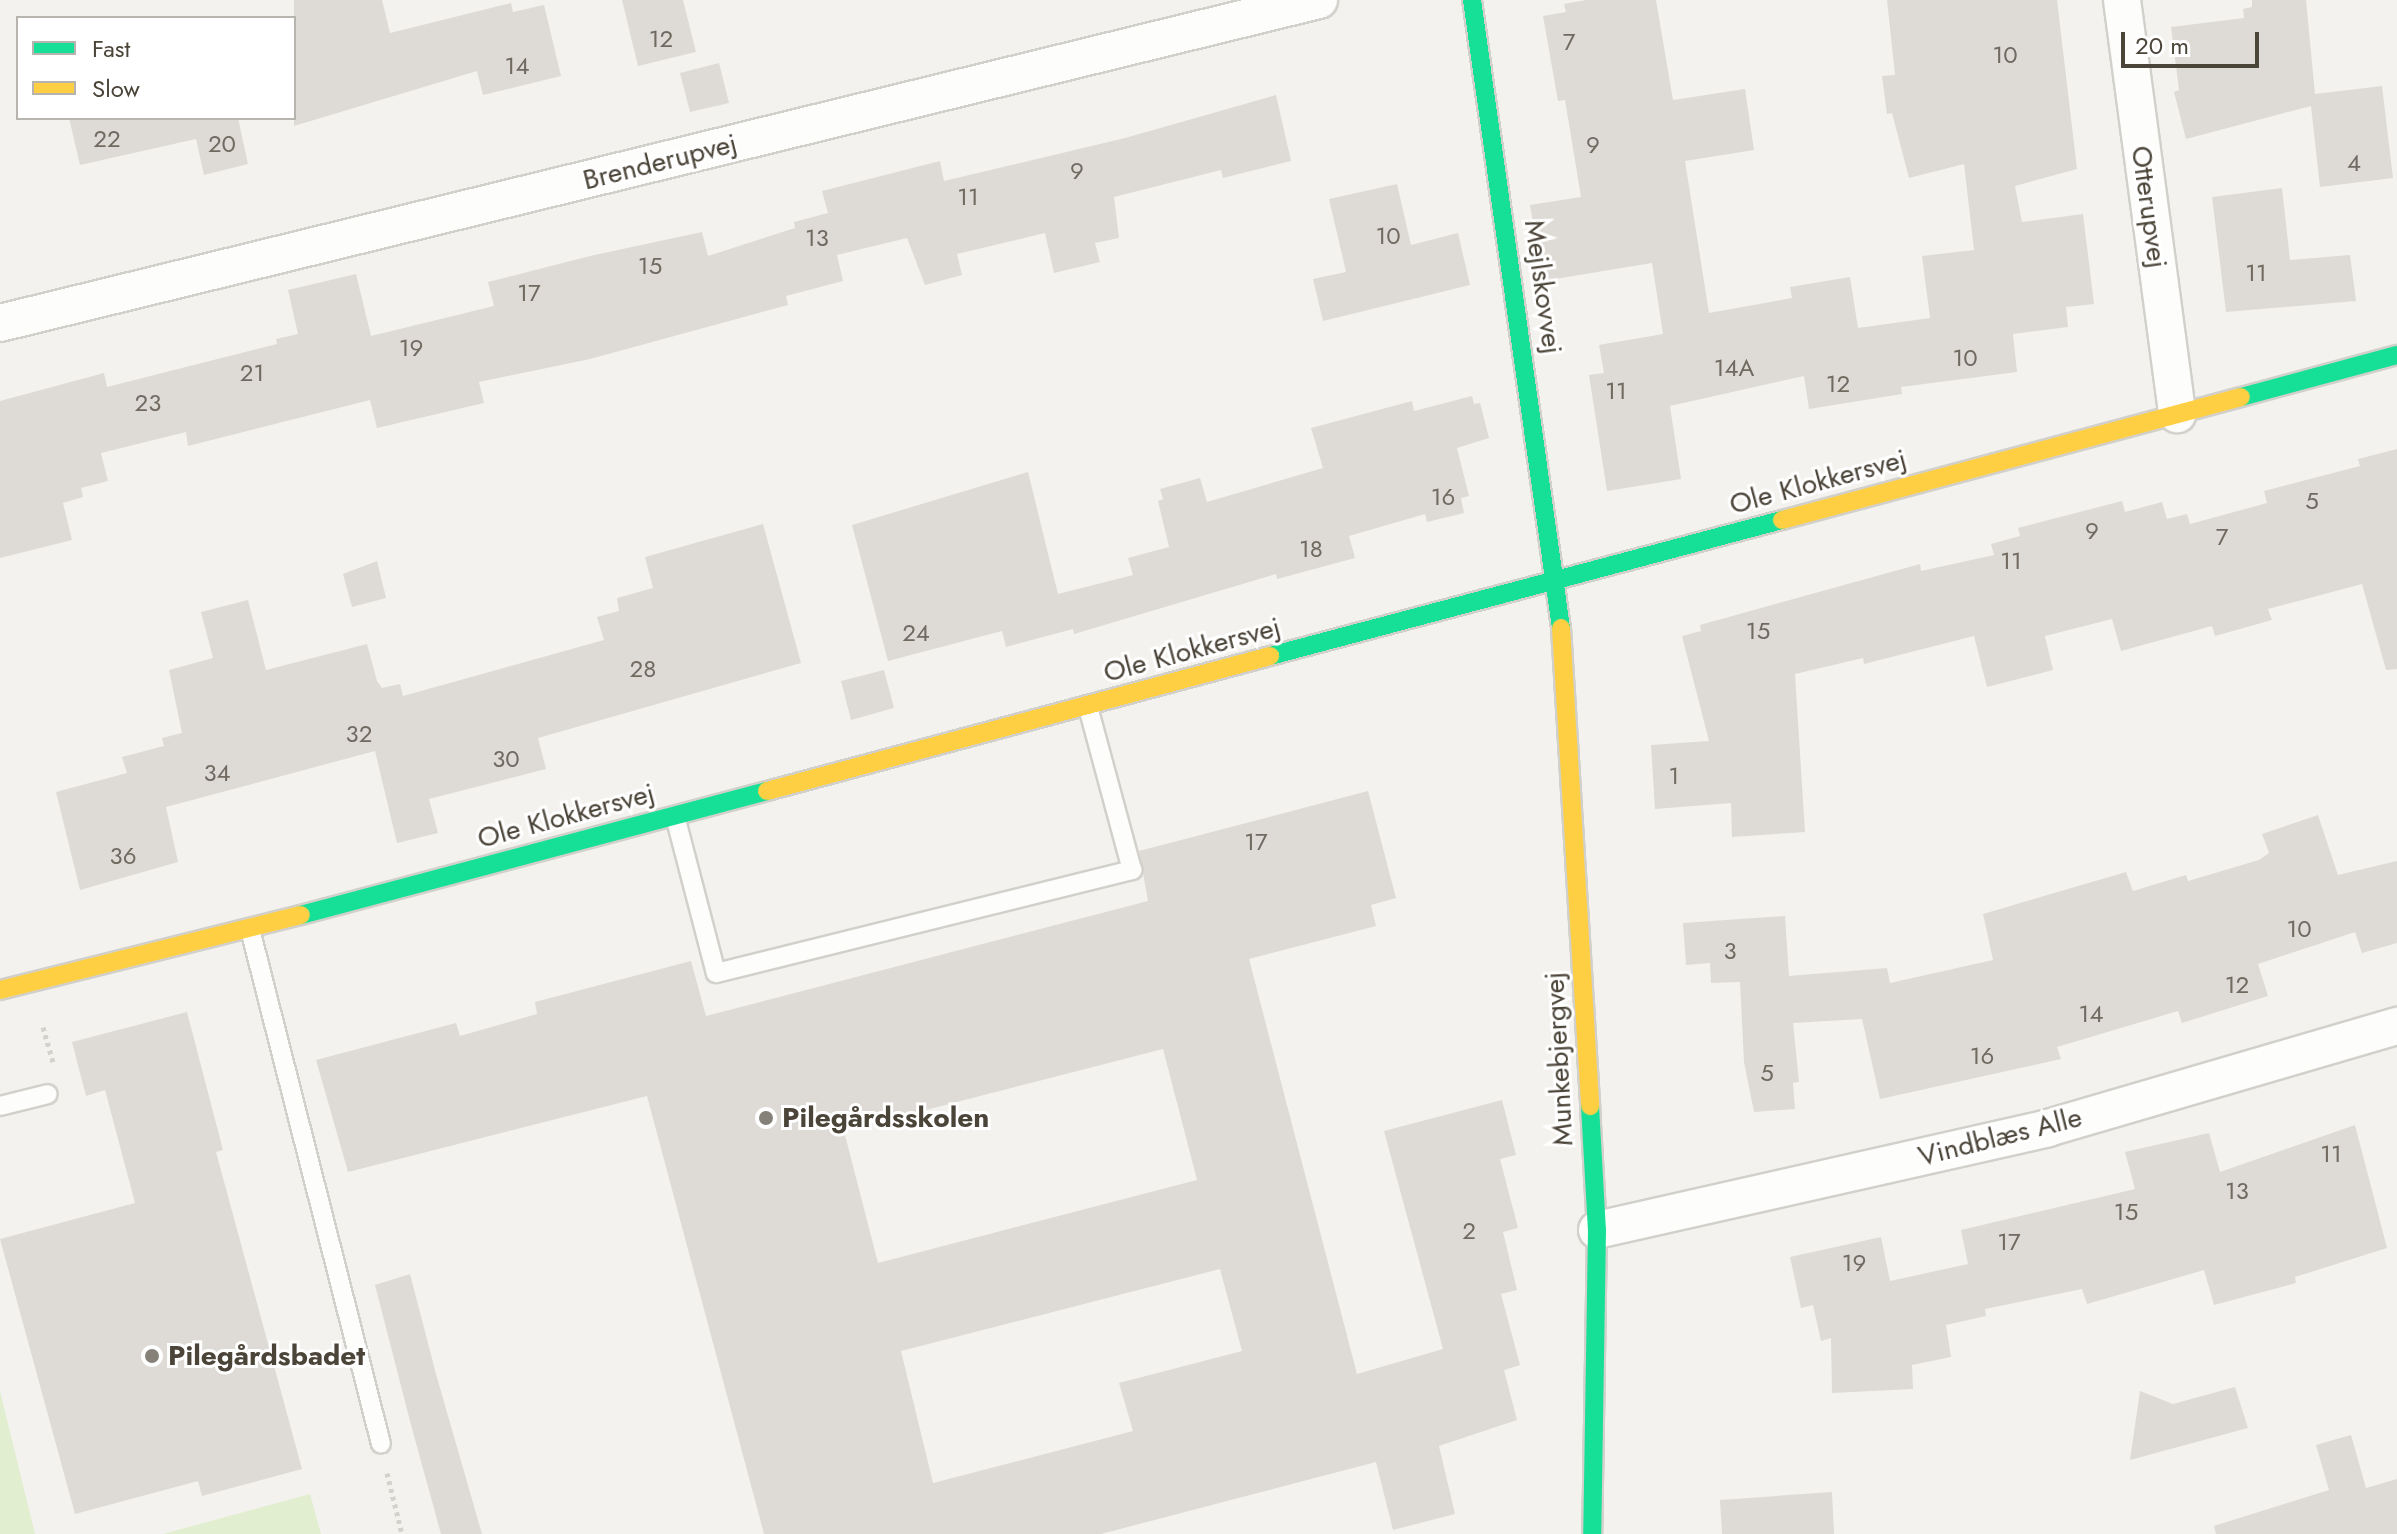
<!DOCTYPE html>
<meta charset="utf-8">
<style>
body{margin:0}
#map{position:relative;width:2397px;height:1534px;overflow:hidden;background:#f4f2ee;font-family:Jost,sans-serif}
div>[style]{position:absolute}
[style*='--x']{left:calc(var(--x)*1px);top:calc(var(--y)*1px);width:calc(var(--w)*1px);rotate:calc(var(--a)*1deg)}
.green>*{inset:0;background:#e1eecf}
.building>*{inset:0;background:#dedbd6}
.path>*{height:5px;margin-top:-2.5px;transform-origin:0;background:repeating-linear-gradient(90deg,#d3d2cc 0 4px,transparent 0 8px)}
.roads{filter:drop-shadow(2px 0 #d2d0cb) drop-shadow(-2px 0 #d2d0cb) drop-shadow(0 2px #d2d0cb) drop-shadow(0 -2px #d2d0cb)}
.lane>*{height:18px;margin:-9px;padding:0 9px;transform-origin:9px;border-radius:9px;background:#fdfdfc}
.street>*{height:36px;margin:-18px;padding:0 18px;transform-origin:18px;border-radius:18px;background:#fdfdfc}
.fast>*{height:18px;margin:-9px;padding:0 9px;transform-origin:9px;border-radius:9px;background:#16e098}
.slow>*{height:18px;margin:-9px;padding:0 9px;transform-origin:9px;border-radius:9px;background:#ffcf43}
.dots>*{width:22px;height:22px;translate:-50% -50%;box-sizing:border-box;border:4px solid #fff;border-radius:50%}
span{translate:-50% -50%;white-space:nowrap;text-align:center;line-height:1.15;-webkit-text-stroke:6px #fff;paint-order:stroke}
.number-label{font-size:24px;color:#706a61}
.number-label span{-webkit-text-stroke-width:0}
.street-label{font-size:28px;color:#4b4439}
.poi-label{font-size:28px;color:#4b4439;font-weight:700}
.left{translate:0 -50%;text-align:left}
.legend{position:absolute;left:16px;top:16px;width:280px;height:104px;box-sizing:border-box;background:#fff;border:2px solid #b7b4b0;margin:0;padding:10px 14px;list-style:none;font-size:24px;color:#4b4439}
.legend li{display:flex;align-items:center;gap:16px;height:40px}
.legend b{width:40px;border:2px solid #b7b4b0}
.scale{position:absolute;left:2121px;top:32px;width:138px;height:36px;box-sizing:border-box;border:4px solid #4b4439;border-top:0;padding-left:10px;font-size:24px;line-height:28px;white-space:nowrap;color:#4b4439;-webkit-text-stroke:6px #fff;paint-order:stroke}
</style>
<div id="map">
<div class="green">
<div style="clip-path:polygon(0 1391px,35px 1534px,0 1534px)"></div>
<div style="clip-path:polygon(310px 1494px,321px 1534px,163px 1534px)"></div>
</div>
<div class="building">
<div style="clip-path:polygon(294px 0,382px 0,390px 33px,511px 3px,513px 12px,544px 5px,561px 76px,483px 95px,477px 71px,294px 126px)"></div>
<div style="clip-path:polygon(622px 0,683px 0,696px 52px,638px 66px)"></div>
<div style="clip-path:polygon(1586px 0,1656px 0,1673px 100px,1745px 89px,1754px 150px,1685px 161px,1709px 313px,1792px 298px,1790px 287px,1850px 277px,1858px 328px,1930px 318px,1922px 256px,1974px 250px,1964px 164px,1909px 178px,1892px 113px,1887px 114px,1882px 76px,1895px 75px,1887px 0,2057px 0,2077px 169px,2015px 186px,2022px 222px,2083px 214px,2094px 304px,2066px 307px,2068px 327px,2013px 334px,2017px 372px,1901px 387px,1902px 394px,1809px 409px,1804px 376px,1670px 406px,1681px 479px,1607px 491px,1589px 375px,1604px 373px,1599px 345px,1663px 334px,1652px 263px,1543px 281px,1530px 205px,1581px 197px,1565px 100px,1558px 101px,1543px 16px,1566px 12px,1564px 4px)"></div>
<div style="clip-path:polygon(2252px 0,2306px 0,2315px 94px,2382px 86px,2393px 178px,2320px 187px,2311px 106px,2186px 139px,2174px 92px,2179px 90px,2171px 27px,2244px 18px,2243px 9px,2252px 7px)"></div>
<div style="clip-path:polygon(719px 63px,729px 103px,690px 112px,680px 73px)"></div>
<div style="clip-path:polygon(1276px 95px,1291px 161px,1223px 178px,1221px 170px,1114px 197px,1119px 238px,1095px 243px,1100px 262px,1054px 273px,1045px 233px,957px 254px,962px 275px,925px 285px,907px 238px,837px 255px,843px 281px,786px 296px,788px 305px,590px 359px,479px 382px,484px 403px,377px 428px,370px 400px,188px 446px,186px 432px,101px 453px,108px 481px,81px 488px,83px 497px,63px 503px,72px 540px,0 558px,0 401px,104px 373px,107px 387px,277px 344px,276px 339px,298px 334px,288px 290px,356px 274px,371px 336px,494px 306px,488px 282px,590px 256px,702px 232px,708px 256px,795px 228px,794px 222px,828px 213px,822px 191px,940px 161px,944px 181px,1125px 138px)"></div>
<div style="clip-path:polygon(69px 118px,238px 118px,248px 164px,204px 175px,196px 139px,80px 165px)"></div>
<div style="clip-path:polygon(1397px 184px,1411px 245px,1458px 233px,1470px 285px,1323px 321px,1313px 279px,1346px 272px,1329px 199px)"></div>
<div style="clip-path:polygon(2282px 188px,2290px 260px,2350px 255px,2356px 301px,2226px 312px,2212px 197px)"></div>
<div style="clip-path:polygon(1472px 396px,1474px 404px,1480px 403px,1489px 438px,1457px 448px,1469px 496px,1461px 498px,1464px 513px,1427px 522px,1425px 514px,1349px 536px,1355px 558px,1277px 579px,1276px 574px,1074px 634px,1073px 629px,1006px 647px,1002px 631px,888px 661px,852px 525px,1028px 472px,1058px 594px,1133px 575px,1128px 558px,1169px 547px,1158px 501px,1163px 499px,1160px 489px,1200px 478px,1207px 502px,1323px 468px,1311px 428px,1412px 401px,1414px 411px)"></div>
<div style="clip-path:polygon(2397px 449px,2397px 669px,2386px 670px,2362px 584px,2268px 609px,2272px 620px,2215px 636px,2212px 626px,2121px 651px,2112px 619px,2045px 636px,2053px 670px,1987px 687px,1974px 636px,1864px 664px,1863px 658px,1795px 674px,1805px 832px,1732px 837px,1731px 803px,1655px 809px,1651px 745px,1709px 741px,1682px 636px,1701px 631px,1700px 625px,1920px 564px,1921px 571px,1994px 555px,1991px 544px,2020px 536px,2018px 528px,2122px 501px,2125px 512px,2162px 502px,2167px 519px,2187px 514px,2190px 524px,2267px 503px,2264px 491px,2360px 466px,2358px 459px)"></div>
<div style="clip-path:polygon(763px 524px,801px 663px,538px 738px,546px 769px,429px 799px,438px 833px,397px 843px,375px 751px,166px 807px,178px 862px,80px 890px,56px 792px,127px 773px,122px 757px,164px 746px,162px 738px,182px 733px,169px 670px,213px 658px,201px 612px,248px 600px,266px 670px,367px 644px,377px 681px,382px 688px,400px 684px,403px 696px,604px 640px,597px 617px,619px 611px,617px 598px,653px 588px,645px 557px)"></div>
<div style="clip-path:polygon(377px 561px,386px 598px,352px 607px,343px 574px)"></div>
<div style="clip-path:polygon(884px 670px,894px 708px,851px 720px,841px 681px)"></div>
<div style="clip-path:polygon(evenodd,1368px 791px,1396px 898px,1371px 905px,1376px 926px,1249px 959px,1357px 1374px,1443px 1349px,1384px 1131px,1502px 1100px,1516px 1155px,1500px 1159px,1518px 1228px,1503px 1232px,1517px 1290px,1501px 1294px,1520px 1365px,1504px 1370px,1517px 1420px,1439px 1446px,1455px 1514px,1393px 1530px,1376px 1462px,1101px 1534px,764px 1534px,647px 1096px,348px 1172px,316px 1060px,456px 1023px,460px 1036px,537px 1014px,535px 1002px,691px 961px,706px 1016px,1148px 901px,1139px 851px,1368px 791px,1163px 1049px,1197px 1180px,878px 1263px,844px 1131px,1163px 1049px,1368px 791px,1220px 1269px,1242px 1351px,1119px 1383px,1133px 1431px,933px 1483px,901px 1351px,1220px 1269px)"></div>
<div style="clip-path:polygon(2318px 815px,2338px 875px,2397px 861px,2397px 943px,2362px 953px,2355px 932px,2258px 964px,2268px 996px,2182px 1023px,2178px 1011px,2057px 1047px,2061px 1059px,1880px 1099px,1862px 1019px,1793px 1023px,1799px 1082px,1793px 1083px,1795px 1109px,1754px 1112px,1744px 1062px,1740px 982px,1711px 983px,1710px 963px,1686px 965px,1683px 923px,1785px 916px,1789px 976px,1887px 968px,1890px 983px,1993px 960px,1983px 914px,2126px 872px,2133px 891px,2186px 875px,2188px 881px,2259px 860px,2269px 853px,2262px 834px)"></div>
<div style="clip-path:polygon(187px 1012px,223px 1150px,216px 1152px,302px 1469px,202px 1496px,198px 1481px,75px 1514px,0 1239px,135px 1203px,105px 1090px,86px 1096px,72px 1042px)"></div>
<div style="clip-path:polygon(2355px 1125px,2387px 1248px,2295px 1277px,2296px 1283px,2214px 1305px,2204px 1270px,2087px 1304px,2082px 1289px,1985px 1309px,1986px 1316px,1946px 1325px,1951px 1357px,1912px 1365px,1913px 1389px,1832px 1393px,1831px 1338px,1821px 1341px,1813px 1305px,1801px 1308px,1790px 1257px,1881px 1237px,1890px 1281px,1968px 1264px,1961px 1230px,2135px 1189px,2125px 1152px,2209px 1133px,2220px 1172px)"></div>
<div style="clip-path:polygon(410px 1274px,436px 1374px,482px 1534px,441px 1534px,411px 1425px,375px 1285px)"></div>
<div style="clip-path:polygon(2235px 1387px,2248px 1428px,2130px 1460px,2140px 1391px,2173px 1404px)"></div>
<div style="clip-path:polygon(2351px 1435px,2366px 1488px,2397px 1479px,2397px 1534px,2216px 1534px,2214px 1526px,2329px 1490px,2316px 1445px)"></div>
<div style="clip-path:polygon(1832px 1492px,1834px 1534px,1722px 1534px,1720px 1500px)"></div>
</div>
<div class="path">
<div style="--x:43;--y:1027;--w:37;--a:74"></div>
<div style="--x:387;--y:1473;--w:63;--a:76.2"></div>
</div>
<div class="roads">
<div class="lane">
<div style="--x:675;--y:816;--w:162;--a:75.4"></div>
<div style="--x:716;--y:973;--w:429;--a:-13.9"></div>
<div style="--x:1132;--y:870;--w:169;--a:-105.1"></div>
<div style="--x:250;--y:929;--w:531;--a:75.73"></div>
<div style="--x:0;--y:1106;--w:49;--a:-14"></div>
</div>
<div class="street">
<div style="--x:2122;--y:0;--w:418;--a:82.4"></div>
<div style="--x:0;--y:323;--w:1358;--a:-13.76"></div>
<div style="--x:1597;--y:1230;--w:462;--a:-12.7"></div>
<div style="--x:2048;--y:1128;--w:364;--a:-16.3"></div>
</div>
<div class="fast">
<div style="--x:1472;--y:0;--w:634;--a:81.93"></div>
<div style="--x:2241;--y:397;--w:162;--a:-15.1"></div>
<div style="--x:1270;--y:656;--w:530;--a:-14.88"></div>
<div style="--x:301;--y:915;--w:482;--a:-14.9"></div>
<div style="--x:1590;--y:1106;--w:124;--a:86.8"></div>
<div style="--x:1597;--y:1230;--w:304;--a:90.9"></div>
</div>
<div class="slow">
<div style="--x:1782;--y:520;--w:475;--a:-15"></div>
<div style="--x:1561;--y:628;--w:479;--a:86.5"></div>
<div style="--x:767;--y:791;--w:521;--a:-15.02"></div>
<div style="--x:0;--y:990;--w:310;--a:-14"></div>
</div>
</div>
<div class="dots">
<div style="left:766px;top:1118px;background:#868178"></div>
<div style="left:152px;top:1356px;background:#868178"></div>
</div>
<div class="number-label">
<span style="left:661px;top:39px">12</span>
<span style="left:1569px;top:42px">7</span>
<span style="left:2005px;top:55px">10</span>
<span style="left:517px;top:66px">14</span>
<span style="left:107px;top:139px">22</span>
<span style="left:222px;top:144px">20</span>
<span style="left:1593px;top:145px">9</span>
<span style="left:2354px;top:163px">4</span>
<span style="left:1077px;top:171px">9</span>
<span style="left:968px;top:197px">11</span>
<span style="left:1388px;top:236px">10</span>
<span style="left:817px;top:238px">13</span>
<span style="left:650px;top:266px">15</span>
<span style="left:2256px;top:273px">11</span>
<span style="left:529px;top:293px">17</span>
<span style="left:411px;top:348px">19</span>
<span style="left:1965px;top:358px">10</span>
<span style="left:1734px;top:368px">14A</span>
<span style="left:252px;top:373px">21</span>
<span style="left:1838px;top:384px">12</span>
<span style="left:1616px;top:391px">11</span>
<span style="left:148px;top:403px">23</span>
<span style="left:1443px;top:497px">16</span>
<span style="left:2312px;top:501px">5</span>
<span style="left:2092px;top:531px">9</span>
<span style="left:2222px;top:537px">7</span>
<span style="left:1311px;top:549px">18</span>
<span style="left:2011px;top:561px">11</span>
<span style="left:1758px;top:631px">15</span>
<span style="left:916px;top:633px">24</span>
<span style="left:643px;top:669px">28</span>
<span style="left:359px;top:734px">32</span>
<span style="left:506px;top:759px">30</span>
<span style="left:217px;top:773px">34</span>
<span style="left:1674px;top:776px">1</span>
<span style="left:1256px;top:842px">17</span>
<span style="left:123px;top:856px">36</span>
<span style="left:2299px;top:929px">10</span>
<span style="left:1730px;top:951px">3</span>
<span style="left:2237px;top:985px">12</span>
<span style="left:2091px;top:1014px">14</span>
<span style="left:1982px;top:1056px">16</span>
<span style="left:1767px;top:1073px">5</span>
<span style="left:2331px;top:1154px">11</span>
<span style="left:2237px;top:1191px">13</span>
<span style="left:2126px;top:1212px">15</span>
<span style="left:1469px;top:1231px">2</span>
<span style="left:2009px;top:1242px">17</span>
<span style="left:1854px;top:1263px">19</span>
</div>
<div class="street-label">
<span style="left:660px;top:162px;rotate:-14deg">Brenderupvej</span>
<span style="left:2149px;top:207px;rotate:82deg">Otterupvej</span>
<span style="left:1543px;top:287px;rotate:82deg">Mejlskovvej</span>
<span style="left:1818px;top:482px;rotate:-15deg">Ole Klokkersvej</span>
<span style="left:1192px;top:650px;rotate:-15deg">Ole Klokkersvej</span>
<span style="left:566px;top:816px;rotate:-15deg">Ole Klokkersvej</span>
<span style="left:1559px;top:1059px;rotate:-93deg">Munkebjergvej</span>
<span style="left:2000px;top:1137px;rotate:-14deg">Vindblæs Alle</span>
</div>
<div class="poi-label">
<span class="left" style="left:782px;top:1118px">Pilegårdsskolen</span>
<span class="left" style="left:168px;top:1356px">Pilegårdsbadet</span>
</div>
<ul class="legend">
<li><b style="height:10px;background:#16e098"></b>Fast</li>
<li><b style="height:10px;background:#ffcf43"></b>Slow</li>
</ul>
<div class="scale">20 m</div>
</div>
